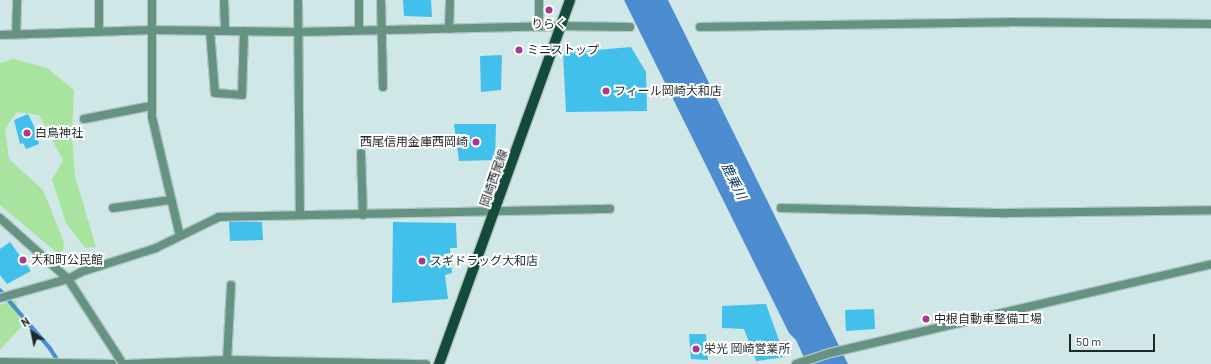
<!DOCTYPE html>
<meta charset="utf-8">
<style>
body{margin:0}
#map{position:relative;width:1211px;height:364px;overflow:hidden;background:#d0e7e7;font-family:Barlow,"Noto Sans JP",sans-serif}
div>[style]{position:absolute}
[style*='--x']{left:calc(var(--x)*1px);top:calc(var(--y)*1px);width:calc(var(--w)*1px);rotate:calc(var(--a)*1deg)}
.green>*{inset:0;background:#a9e3a0}
.water>*{inset:0;background:#4c8cd1}
.stream>*{height:3.5px;margin:-1.75px;padding:0 1.75px;transform-origin:1.75px;border-radius:1.75px;background:#4c8cd1}
.building>*{inset:0;background:#40c0eb}
.roads{filter:drop-shadow(1px 0 #b0c5c5) drop-shadow(-1px 0 #b0c5c5) drop-shadow(0 1px #b0c5c5) drop-shadow(0 -1px #b0c5c5)}
.minor>*{height:8px;margin:-4px;padding:0 4px;transform-origin:4px;border-radius:4px;background:#659281}
.tertiary>*{height:8px;margin:-4px;padding:0 4px;transform-origin:4px;border-radius:4px;background:#659281}
.primary>*{height:10px;margin:-5px;padding:0 5px;transform-origin:5px;border-radius:5px;background:#134a39}
.dots>*{width:11px;height:11px;translate:-50% -50%;box-sizing:border-box;border:2px solid #fff;border-radius:50%}
span{translate:-50% -50%;white-space:nowrap;text-align:center;line-height:1.15;-webkit-text-stroke:4px #fff;paint-order:stroke}
.poi-label{font-size:12px;color:#1f2828}
.left{translate:0 -50%;text-align:left}
.right{translate:-100% -50%;text-align:right}
.street-label{font-size:12px;color:#1f2828}
.water-label{font-size:13px;color:#02315e;font-style:italic}
.north{position:absolute;left:12px;top:312px;width:40px;height:40px;-webkit-text-stroke:3px #fff;paint-order:stroke;rotate:327deg;font-size:11px;font-weight:700;line-height:16px;text-align:center;color:#1f2828}
.north::after{content:'';display:block;margin:auto;width:14px;height:18px;background:#1f2828;clip-path:polygon(50% 0,100% 100%,50% 72%,0 100%)}
.scale{position:absolute;left:1069px;top:334px;width:86px;height:18px;box-sizing:border-box;border:2px solid #1f2828;border-top:0;padding-left:5px;font-size:12px;line-height:14px;white-space:nowrap;color:#1f2828;-webkit-text-stroke:3px #fff;paint-order:stroke}
</style>
<div id="map">
<div class="green">
<div style="clip-path:polygon(13px 59px,47px 68px,74px 90px,72px 136px,75px 176px,96px 247px,85px 248px,66px 223px,52px 180px,63px 160px,39px 115px,17px 112px,5px 129px,9px 159px,43px 190px,64px 242px,62px 257px,0 205px,0 63px)"></div>
<div style="clip-path:polygon(16px 300px,21px 327px,0 350px,0 305px)"></div>
</div>
<div class="water">
<div style="clip-path:polygon(624px 0,668px 0,848px 364px,807px 364px,796px 340px,789px 333px)"></div>
</div>
<div class="stream">
<div style="--x:0;--y:290;--w:77;--a:49.2"></div>
<div style="--x:50;--y:348;--w:17;--a:57"></div>
</div>
<div class="building">
<div style="clip-path:polygon(403px 0,431px 0,432px 17px,404px 16px)"></div>
<div style="clip-path:polygon(631px 47px,646px 72px,647px 111px,566px 112px,563px 53px)"></div>
<div style="clip-path:polygon(502px 55px,501px 90px,481px 92px,480px 56px)"></div>
<div style="clip-path:polygon(28px 114px,39px 136px,37px 137px,39px 144px,26px 149px,23px 143px,20px 144px,14px 120px)"></div>
<div style="clip-path:polygon(454px 124px,496px 124px,495px 160px,459px 161px)"></div>
<div style="clip-path:polygon(229px 222px,262px 222px,263px 240px,230px 241px)"></div>
<div style="clip-path:polygon(393px 222px,456px 223px,457px 248px,450px 248px,452px 273px,445px 275px,448px 299px,392px 303px)"></div>
<div style="clip-path:polygon(10px 242px,31px 271px,7px 284px,0 275px,0 249px)"></div>
<div style="clip-path:polygon(766px 304px,785px 357px,756px 361px,744px 329px,722px 328px,722px 306px)"></div>
<div style="clip-path:polygon(874px 309px,875px 329px,846px 331px,845px 310px)"></div>
<div style="clip-path:polygon(689px 334px,706px 334px,708px 360px,691px 359px)"></div>
</div>
<div class="roads">
<div class="minor">
<div style="--x:152;--y:0;--w:117;--a:90"></div>
<div style="--x:152;--y:117;--w:122;--a:76.8"></div>
<div style="--x:224;--y:0;--w:31;--a:88"></div>
<div style="--x:298;--y:0;--w:215;--a:89.5"></div>
<div style="--x:359;--y:0;--w:29;--a:90"></div>
<div style="--x:381;--y:0;--w:87;--a:88.7"></div>
<div style="--x:539;--y:0;--w:26;--a:90"></div>
<div style="--x:561;--y:26;--w:69;--a:0.8"></div>
<div style="--x:700;--y:27;--w:309;--a:-0.9"></div>
<div style="--x:1009;--y:22;--w:202;--a:0.6"></div>
<div style="--x:449;--y:29;--w:29;--a:-88"></div>
<div style="--x:210;--y:31;--w:62;--a:85.4"></div>
<div style="--x:215;--y:93;--w:27;--a:4"></div>
<div style="--x:242;--y:95;--w:64;--a:-88.2"></div>
<div style="--x:99;--y:32;--w:32;--a:-90"></div>
<div style="--x:16;--y:34;--w:34;--a:-88"></div>
<div style="--x:84;--y:119;--w:68;--a:-11"></div>
<div style="--x:361;--y:153;--w:62;--a:88.2"></div>
<div style="--x:113;--y:208;--w:59;--a:-7.9"></div>
<div style="--x:781;--y:208;--w:226;--a:1.3"></div>
<div style="--x:1007;--y:213;--w:204;--a:-0.8"></div>
<div style="--x:0;--y:298;--w:71;--a:-15.6"></div>
<div style="--x:68;--y:279;--w:15;--a:-28"></div>
<div style="--x:81;--y:272;--w:79;--a:-17.7"></div>
<div style="--x:156;--y:248;--w:70;--a:-26.2"></div>
<div style="--x:219;--y:217;--w:391;--a:-1.2"></div>
<div style="--x:227;--y:360;--w:75;--a:-86.9"></div>
<div style="--x:0;--y:362;--w:112;--a:1"></div>
<div style="--x:128;--y:364;--w:99;--a:-2.3"></div>
<div style="--x:227;--y:360;--w:199;--a:1.2"></div>
<div style="--x:796;--y:364;--w:36;--a:-18"></div>
<div style="--x:830;--y:353;--w:391;--a:-13.1"></div>
</div>
<div class="tertiary">
<div style="--x:0;--y:35;--w:152;--a:-1.9"></div>
<div style="--x:152;--y:30;--w:147;--a:0.8"></div>
<div style="--x:299;--y:32;--w:262;--a:-1.3"></div>
<div style="--x:0;--y:218;--w:91;--a:41.9"></div>
<div style="--x:68;--y:279;--w:101;--a:57.1"></div>
</div>
<div class="primary">
<div style="--x:439;--y:364;--w:387;--a:-70.2"></div>
</div>
</div>
<div class="dots">
<div style="left:549px;top:10px;background:#a93894"></div>
<div style="left:519px;top:50px;background:#a93894"></div>
<div style="left:606px;top:91px;background:#a93894"></div>
<div style="left:27px;top:133px;background:#a93894"></div>
<div style="left:476px;top:142px;background:#a93894"></div>
<div style="left:23px;top:260px;background:#a93894"></div>
<div style="left:422px;top:261px;background:#a93894"></div>
<div style="left:926px;top:319px;background:#a93894"></div>
<div style="left:696px;top:349px;background:#a93894"></div>
</div>
<div class="poi-label">
<span style="left:549px;top:24px">りらく</span>
<span class="left" style="left:527px;top:50px">ミニストップ</span>
<span class="left" style="left:614px;top:91px">フィール岡崎大和店</span>
<span class="left" style="left:35px;top:133px">白鳥神社</span>
<span class="right" style="left:468px;top:142px">西尾信用金庫西岡崎</span>
<span class="left" style="left:31px;top:260px">大和町公民館</span>
<span class="left" style="left:430px;top:261px">スギドラッグ大和店</span>
<span class="left" style="left:934px;top:319px">中根自動車整備工場</span>
<span class="left" style="left:704px;top:349px">栄光 岡崎営業所</span>
</div>
<div class="street-label">
<span style="left:494px;top:178px;rotate:-71deg">岡崎西尾線</span>
</div>
<div class="water-label">
<span style="left:734px;top:181px;rotate:64deg">鹿乗川</span>
</div>
<div class="north">N</div>
<div class="scale">50 m</div>
</div>
